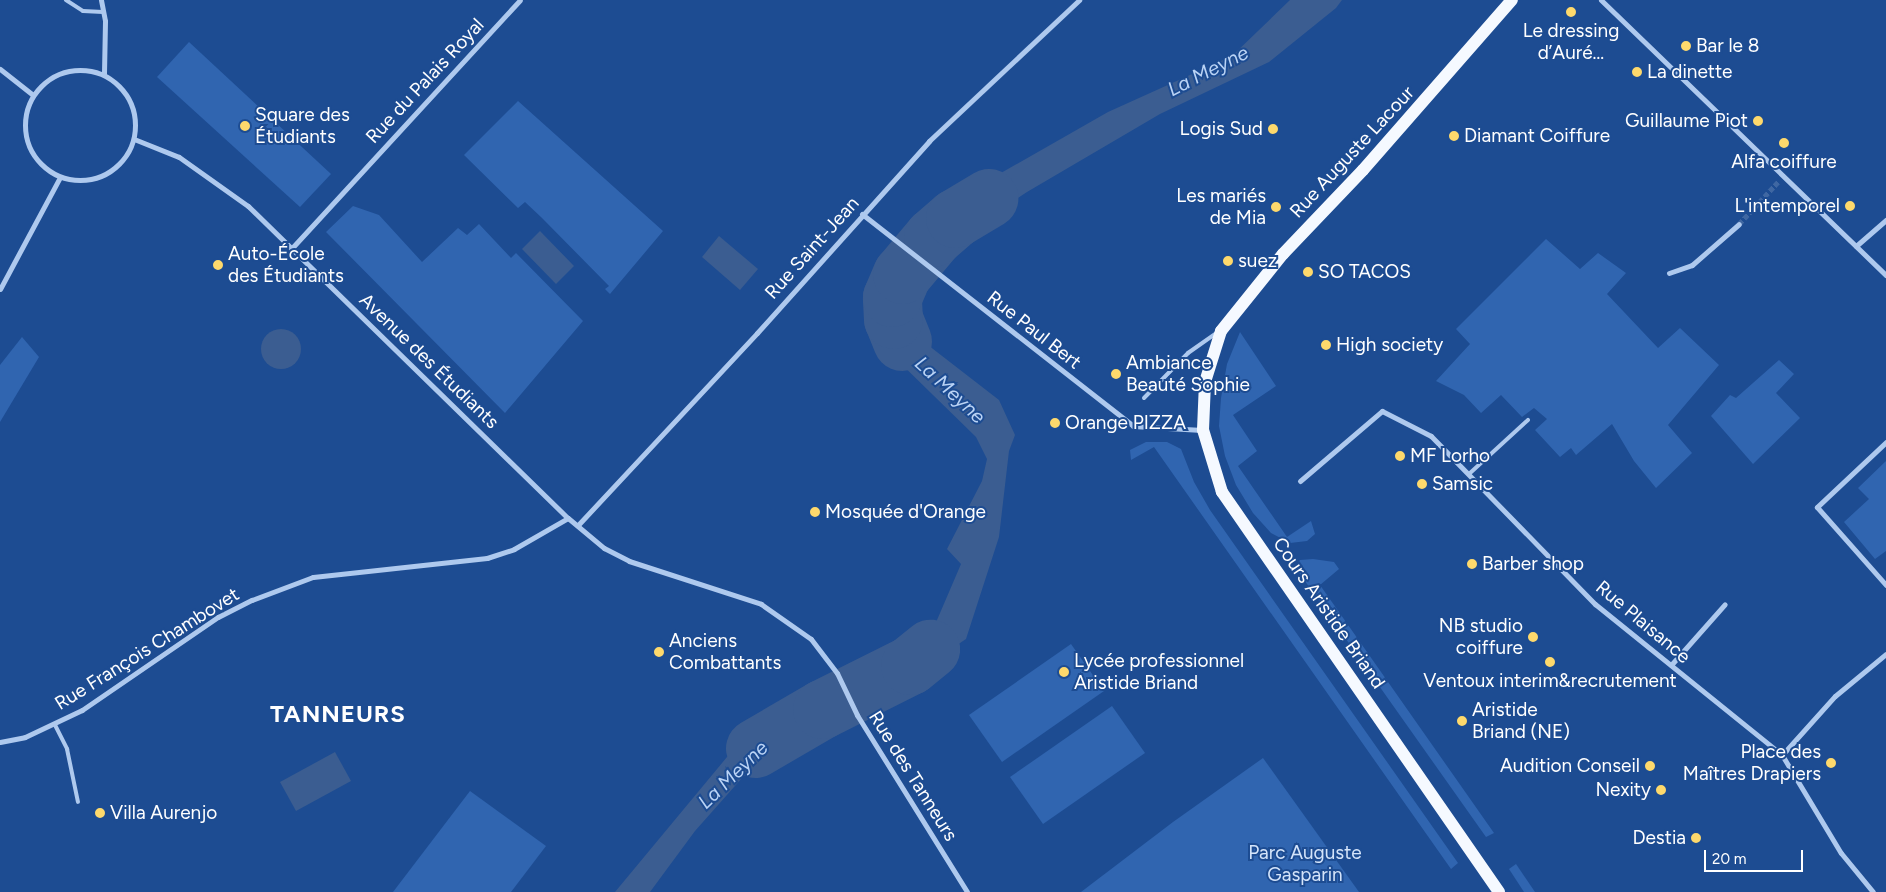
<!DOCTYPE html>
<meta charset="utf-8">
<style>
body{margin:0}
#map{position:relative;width:1886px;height:892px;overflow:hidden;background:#1d4c92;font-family:Figtree,sans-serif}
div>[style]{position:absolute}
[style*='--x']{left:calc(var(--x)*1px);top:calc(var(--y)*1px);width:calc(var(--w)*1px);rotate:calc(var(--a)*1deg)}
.green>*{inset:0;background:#3065b0}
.water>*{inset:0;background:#3b5d91}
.round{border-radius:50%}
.river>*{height:59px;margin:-29.5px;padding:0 29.5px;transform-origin:29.5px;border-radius:29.5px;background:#3b5d91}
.street-tunnel>*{height:5px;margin-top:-2.5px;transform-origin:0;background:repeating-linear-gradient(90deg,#3f67a2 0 5px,transparent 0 7.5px)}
.lane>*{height:4px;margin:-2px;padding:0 2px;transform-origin:2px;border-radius:2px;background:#aec9ee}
.street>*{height:5px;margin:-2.5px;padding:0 2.5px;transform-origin:2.5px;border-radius:2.5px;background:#aec9ee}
.street>.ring{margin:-2.5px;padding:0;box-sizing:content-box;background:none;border:5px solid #aec9ee;border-radius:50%}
.primary>*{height:12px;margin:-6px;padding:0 6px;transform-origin:6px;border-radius:6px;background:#f5f9ff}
.dots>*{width:14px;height:14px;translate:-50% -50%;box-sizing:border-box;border:2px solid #1d4c92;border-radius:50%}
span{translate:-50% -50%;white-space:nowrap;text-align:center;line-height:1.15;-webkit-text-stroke:4px #1d4c92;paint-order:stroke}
.poi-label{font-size:19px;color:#fff}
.left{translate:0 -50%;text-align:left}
.right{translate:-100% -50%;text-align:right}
.street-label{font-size:19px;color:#fff}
.park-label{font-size:19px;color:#d4e4fa}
.water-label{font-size:20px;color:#bad3f5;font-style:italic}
.district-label{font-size:24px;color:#fff;font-weight:700;letter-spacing:1px}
.scale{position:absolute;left:1704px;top:850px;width:99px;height:22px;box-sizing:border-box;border:2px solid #fff;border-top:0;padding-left:6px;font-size:15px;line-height:18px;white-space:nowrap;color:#fff;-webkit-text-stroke:4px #1d4c92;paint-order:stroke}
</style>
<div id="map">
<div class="green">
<div style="clip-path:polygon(189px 42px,331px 174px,300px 207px,157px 77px)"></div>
<div style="clip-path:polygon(518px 101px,663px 231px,610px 294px,605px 289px,609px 286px,542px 218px,525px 202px,518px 208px,464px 155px)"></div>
<div style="clip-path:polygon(353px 206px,379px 215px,422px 262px,458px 228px,467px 235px,479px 224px,511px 258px,516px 253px,583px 321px,505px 413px,326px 232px)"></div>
<div style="clip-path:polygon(1546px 239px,1580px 269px,1598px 253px,1626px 273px,1607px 294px,1658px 348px,1680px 328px,1719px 365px,1668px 425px,1692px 453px,1656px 488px,1634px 461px,1612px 424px,1576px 455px,1571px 448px,1560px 457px,1535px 430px,1547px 419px,1534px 408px,1522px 417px,1501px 395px,1481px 413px,1464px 395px,1436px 381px,1470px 344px,1456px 329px)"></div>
<div style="clip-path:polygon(1240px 332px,1276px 386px,1233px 415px,1257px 451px,1238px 466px,1287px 537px,1311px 521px,1315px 534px,1307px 541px,1290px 543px,1271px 533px,1253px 513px,1236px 485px,1225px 456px,1219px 426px,1221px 398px,1227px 364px)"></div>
<div style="clip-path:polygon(22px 337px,39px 357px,0 422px,0 365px)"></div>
<div style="clip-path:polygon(1779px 360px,1794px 374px,1776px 393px,1800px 418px,1753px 464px,1711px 416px,1730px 395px,1736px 398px)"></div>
<div style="clip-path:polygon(1146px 442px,1167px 442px,1181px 449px,1194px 482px,1210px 510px,1458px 863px,1451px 869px,1154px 447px,1131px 460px,1130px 450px)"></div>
<div style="clip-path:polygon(1886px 461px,1886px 551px,1875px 559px,1844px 522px,1869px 499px,1858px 488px)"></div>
<div style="clip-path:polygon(1313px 559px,1334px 562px,1339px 569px,1320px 585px,1494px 833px,1486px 837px,1295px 567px,1300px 560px)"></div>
<div style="clip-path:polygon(1071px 644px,1104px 691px,1002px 762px,969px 715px)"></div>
<div style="clip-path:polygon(1112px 706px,1145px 753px,1043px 824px,1010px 777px)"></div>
<div style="clip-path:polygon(1263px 758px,1359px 892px,1081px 892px,1173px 822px)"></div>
<div style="clip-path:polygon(470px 791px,546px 846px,511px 892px,393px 892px)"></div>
<div style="clip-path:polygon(1516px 864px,1535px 892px,1524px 892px,1509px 869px)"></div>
</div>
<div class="water">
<div style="clip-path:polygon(1290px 0,1342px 0,1336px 8px,1269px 62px,1160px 114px,1027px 192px,933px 255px,909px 234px,916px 225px,936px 210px,1108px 112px,1232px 56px)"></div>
<div style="clip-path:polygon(540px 231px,574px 266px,556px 284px,522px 249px)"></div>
<div style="clip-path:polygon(719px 236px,758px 269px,740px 290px,702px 257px)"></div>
<div style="clip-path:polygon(894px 253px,921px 276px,903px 302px,904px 319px,915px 335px,999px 400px,1015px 435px,1009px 451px,999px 537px,966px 639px,896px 686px,866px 701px,856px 677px,915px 647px,934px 627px,961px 564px,947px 549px,982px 481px,987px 459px,976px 437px,890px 353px,887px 327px,880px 305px,886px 270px)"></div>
<div class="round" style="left:261px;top:329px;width:40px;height:40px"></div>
<div style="clip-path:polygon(816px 693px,829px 716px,750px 769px,695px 831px,650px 892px,615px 892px,727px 757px,766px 723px)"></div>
<div style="clip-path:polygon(335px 752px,351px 781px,296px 811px,280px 782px)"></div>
</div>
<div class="river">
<div style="--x:902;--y:341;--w:24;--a:-112"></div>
<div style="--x:893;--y:319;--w:22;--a:-93"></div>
<div style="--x:892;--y:297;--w:25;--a:-67"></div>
<div style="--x:902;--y:274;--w:48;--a:-50"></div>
<div style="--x:933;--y:237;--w:29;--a:-41"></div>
<div style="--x:955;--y:218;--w:39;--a:-31"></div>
<div style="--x:755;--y:748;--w:78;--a:-30.2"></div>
<div style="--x:822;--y:709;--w:98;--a:-26.6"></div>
<div style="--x:910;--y:665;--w:26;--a:-39"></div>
</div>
<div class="street-tunnel">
<div style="--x:1739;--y:224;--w:59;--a:-47.1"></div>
</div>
<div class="lane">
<div style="--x:66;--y:0;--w:20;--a:33"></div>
<div style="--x:83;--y:11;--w:20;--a:3"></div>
<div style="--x:1144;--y:398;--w:63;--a:-45.6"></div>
<div style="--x:1188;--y:353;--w:35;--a:-35"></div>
<div style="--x:1469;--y:474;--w:80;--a:-42.5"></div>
<div style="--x:55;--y:725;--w:27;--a:63"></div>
<div style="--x:67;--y:749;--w:54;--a:78.3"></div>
</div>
<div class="street">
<div style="--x:101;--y:0;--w:21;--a:79"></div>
<div style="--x:105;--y:21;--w:53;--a:91.1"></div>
<div style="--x:1601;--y:0;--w:396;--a:44"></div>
<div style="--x:0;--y:69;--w:42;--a:38.2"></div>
<div class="ring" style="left:25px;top:70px;width:105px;height:105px"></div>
<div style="--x:134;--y:139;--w:48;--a:21.8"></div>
<div style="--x:179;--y:157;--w:85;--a:35.4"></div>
<div style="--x:248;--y:206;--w:447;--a:44.3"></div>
<div style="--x:568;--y:518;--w:47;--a:39.8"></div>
<div style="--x:604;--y:548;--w:28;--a:27"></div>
<div style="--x:629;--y:561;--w:139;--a:18"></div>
<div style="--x:761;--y:604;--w:61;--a:35"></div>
<div style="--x:811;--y:639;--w:43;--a:52.6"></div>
<div style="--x:837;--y:673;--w:47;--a:64.5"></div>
<div style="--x:857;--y:715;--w:208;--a:58.1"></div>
<div style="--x:862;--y:214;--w:344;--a:38"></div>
<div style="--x:1133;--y:426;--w:69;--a:3.3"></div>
<div style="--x:1856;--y:246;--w:40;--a:-41"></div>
<div style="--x:291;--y:249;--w:338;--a:-47.4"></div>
<div style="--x:1669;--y:273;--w:24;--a:-19"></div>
<div style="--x:1692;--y:265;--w:62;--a:-41.1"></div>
<div style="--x:0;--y:289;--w:127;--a:-61.8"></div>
<div style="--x:1886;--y:442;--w:95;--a:136.7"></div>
<div style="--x:1817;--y:507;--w:104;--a:48.5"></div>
<div style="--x:1300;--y:481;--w:108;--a:-40.5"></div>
<div style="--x:1382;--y:411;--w:55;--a:27"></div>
<div style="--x:1431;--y:436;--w:235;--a:45.7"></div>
<div style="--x:1595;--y:604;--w:240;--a:38.9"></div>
<div style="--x:1782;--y:755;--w:114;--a:59"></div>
<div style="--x:1841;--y:853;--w:50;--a:50.6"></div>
<div style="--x:578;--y:525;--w:262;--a:-47"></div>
<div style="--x:757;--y:333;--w:258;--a:-48.1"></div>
<div style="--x:929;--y:141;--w:206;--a:-43.2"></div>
<div style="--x:1671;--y:665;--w:81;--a:-48.5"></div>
<div style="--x:0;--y:742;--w:25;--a:-11"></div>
<div style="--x:25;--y:737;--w:63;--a:-25.3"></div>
<div style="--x:82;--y:710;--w:165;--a:-34.4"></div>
<div style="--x:218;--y:617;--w:38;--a:-27"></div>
<div style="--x:252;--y:600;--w:65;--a:-20.7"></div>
<div style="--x:313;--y:577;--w:175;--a:-6.2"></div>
<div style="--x:487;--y:558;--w:28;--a:-18"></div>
<div style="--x:514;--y:549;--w:62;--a:-29.9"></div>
<div style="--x:1782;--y:755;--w:79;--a:-48.1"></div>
<div style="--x:1835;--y:696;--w:66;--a:-39.5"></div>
</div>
<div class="primary">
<div style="--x:1499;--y:892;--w:487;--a:-124.7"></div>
<div style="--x:1222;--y:492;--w:65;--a:-107"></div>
<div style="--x:1203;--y:430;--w:48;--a:-87.6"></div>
<div style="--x:1205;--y:382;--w:53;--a:-72.6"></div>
<div style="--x:1221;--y:331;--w:99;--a:-51.2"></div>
<div style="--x:1283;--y:254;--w:116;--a:-46.4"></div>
<div style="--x:1363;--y:170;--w:226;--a:-48.8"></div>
</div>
<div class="dots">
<div style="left:1571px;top:12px;background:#fed96c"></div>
<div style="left:1686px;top:46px;background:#fed96c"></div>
<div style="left:1637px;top:72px;background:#fed96c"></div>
<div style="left:1758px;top:121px;background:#fed96c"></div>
<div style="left:245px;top:126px;background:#fed96c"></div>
<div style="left:1273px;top:129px;background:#fed96c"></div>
<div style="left:1454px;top:136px;background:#fed96c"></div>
<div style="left:1784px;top:143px;background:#fed96c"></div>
<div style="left:1850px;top:206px;background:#fed96c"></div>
<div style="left:1276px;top:207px;background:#fed96c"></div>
<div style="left:1228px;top:261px;background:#fed96c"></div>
<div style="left:218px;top:265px;background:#fed96c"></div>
<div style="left:1308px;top:272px;background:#fed96c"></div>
<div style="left:1326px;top:345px;background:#fed96c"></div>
<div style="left:1116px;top:374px;background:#fed96c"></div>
<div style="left:1055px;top:423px;background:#fed96c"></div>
<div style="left:1400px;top:456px;background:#fed96c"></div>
<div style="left:1422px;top:484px;background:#fed96c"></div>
<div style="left:815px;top:512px;background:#fed96c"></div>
<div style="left:1472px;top:564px;background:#fed96c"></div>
<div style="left:1533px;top:637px;background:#fed96c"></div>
<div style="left:659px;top:652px;background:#fed96c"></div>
<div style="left:1550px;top:662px;background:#fed96c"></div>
<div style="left:1064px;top:672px;background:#fed96c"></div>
<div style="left:1462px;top:721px;background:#fed96c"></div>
<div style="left:1831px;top:763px;background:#fed96c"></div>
<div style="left:1650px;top:766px;background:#fed96c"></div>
<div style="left:1661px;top:790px;background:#fed96c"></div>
<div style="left:100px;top:813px;background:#fed96c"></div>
<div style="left:1696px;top:838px;background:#fed96c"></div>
</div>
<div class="poi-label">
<span style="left:1571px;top:42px">Le dressing<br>d’Auré…</span>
<span class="left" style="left:1696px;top:46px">Bar le 8</span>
<span class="left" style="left:1647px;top:72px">La dinette</span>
<span class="left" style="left:255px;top:126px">Square des<br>Étudiants</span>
<span class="right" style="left:1748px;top:121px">Guillaume Piot</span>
<span class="right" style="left:1263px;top:129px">Logis Sud</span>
<span class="left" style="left:1464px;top:136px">Diamant Coiffure</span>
<span style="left:1784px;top:162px">Alfa coiffure</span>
<span class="right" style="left:1266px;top:207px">Les mariés<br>de Mia</span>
<span class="right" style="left:1840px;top:206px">L'intemporel</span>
<span class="left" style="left:228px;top:265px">Auto-École<br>des Étudiants</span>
<span class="left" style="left:1238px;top:261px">suez</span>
<span class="left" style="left:1318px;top:272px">SO TACOS</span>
<span class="left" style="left:1336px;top:345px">High society</span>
<span class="left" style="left:1126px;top:374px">Ambiance<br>Beauté Sophie</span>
<span class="left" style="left:1065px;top:423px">Orange PIZZA</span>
<span class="left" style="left:1410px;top:456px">MF Lorho</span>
<span class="left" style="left:1432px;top:484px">Samsic</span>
<span class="left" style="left:825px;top:512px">Mosquée d'Orange</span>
<span class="left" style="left:1482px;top:564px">Barber shop</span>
<span class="right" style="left:1523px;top:637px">NB studio<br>coiffure</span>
<span class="left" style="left:669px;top:652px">Anciens<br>Combattants</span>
<span class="left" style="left:1074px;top:672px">Lycée professionnel<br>Aristide Briand</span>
<span style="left:1550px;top:681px">Ventoux interim&amp;recrutement</span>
<span class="left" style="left:1472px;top:721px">Aristide<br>Briand (NE)</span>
<span class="right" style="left:1821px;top:763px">Place des<br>Maîtres Drapiers</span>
<span class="right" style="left:1640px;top:766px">Audition Conseil</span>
<span class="right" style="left:1651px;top:790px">Nexity</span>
<span class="left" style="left:110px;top:813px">Villa Aurenjo</span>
<span class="right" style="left:1686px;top:838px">Destia</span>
</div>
<div class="street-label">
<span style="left:425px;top:81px;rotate:-47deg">Rue du Palais Royal</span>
<span style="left:1352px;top:152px;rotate:-47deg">Rue Auguste Lacour</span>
<span style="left:812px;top:248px;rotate:-48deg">Rue Saint-Jean</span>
<span style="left:1034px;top:330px;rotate:38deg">Rue Paul Bert</span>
<span style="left:429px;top:361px;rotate:44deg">Avenue des Étudiants</span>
<span style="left:1329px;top:613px;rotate:55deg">Cours Aristide Briand</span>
<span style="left:1643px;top:622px;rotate:40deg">Rue Plaisance</span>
<span style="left:147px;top:649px;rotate:-32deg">Rue François Chambovet</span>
<span style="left:913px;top:776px;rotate:58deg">Rue des Tanneurs</span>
</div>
<div class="park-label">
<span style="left:1305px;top:864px">Parc Auguste<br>Gasparin</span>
</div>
<div class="water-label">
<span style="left:1208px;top:71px;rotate:-27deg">La Meyne</span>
<span style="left:950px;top:390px;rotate:43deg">La Meyne</span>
<span style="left:733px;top:775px;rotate:-44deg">La Meyne</span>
</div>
<div class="district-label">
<span style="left:338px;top:714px">TANNEURS</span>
</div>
<div class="scale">20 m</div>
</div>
